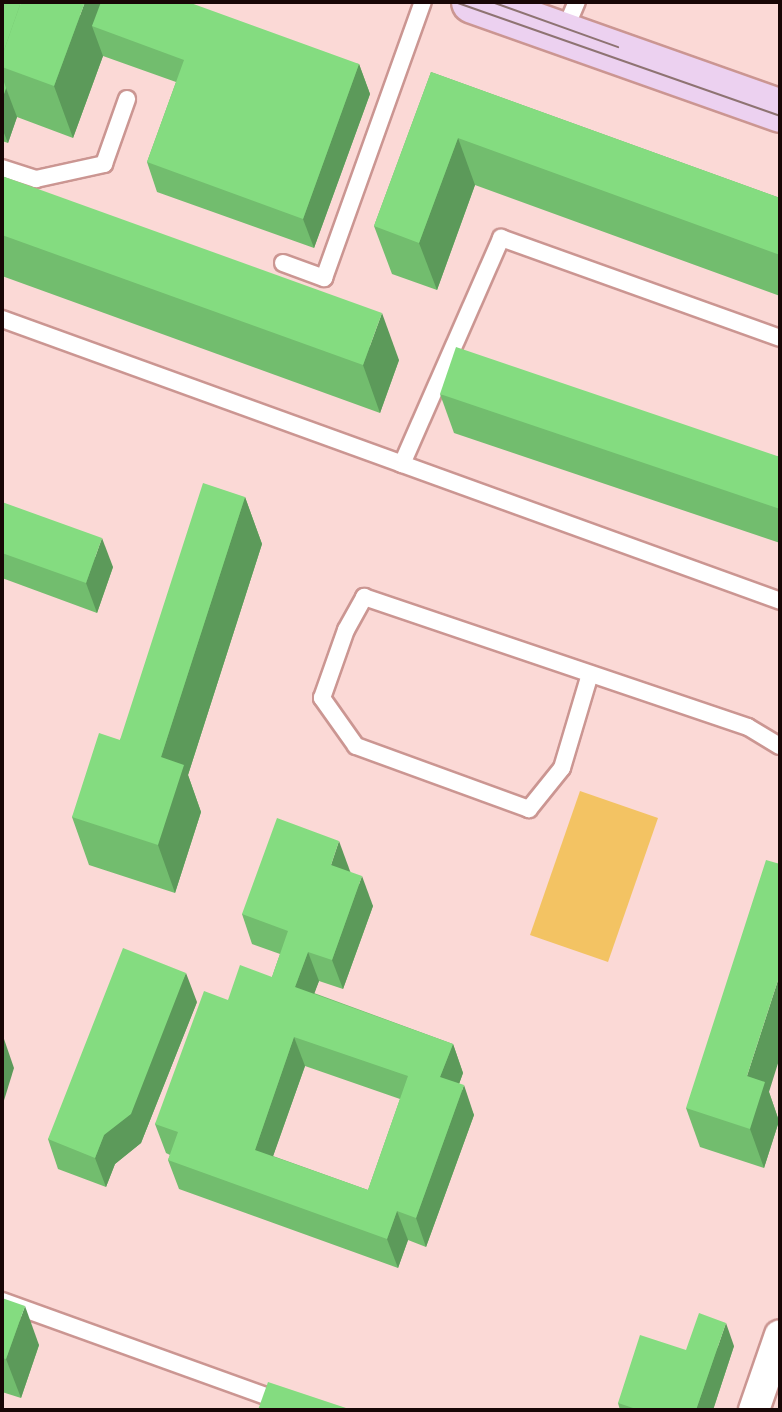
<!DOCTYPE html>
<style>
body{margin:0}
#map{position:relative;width:782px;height:1412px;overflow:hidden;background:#fbd9d6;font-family:Literata,serif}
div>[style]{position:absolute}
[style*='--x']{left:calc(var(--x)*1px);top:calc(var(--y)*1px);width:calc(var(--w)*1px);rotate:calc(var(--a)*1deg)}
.green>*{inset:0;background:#f3c363}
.roads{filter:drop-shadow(2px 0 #cb9692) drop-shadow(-2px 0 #cb9692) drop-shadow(0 2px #cb9692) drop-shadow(0 -2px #cb9692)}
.service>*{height:16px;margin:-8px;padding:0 8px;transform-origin:8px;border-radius:8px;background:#fff}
.minor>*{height:30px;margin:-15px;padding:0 15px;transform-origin:15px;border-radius:15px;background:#fff}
.secondary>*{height:42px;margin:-21px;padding:0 21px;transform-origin:21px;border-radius:21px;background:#ecd1f0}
.tram>*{height:2px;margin:-1px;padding:0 1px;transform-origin:1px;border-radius:1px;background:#8e7372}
.wall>*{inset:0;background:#72bd6e}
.shaded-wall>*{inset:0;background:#5c9a5a}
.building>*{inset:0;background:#84dc80}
span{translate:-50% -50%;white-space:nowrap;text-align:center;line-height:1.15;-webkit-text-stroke:6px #f8eceb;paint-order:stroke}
.frame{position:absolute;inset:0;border:4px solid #180606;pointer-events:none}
</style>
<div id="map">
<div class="green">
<div style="clip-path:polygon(580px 791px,658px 818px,608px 962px,530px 935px)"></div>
</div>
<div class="roads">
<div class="service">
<div style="--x:564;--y:32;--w:33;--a:-67"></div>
<div style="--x:2;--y:168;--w:36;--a:18"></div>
<div style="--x:36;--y:179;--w:70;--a:-12.4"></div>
<div style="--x:104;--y:164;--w:69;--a:-70.5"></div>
<div style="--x:283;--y:263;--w:44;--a:20.1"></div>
<div style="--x:324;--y:278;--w:293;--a:-70.3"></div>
<div style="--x:2;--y:319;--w:425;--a:19.9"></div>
<div style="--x:402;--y:464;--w:247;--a:-66.3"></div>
<div style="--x:501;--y:238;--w:296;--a:19.7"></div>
<div style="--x:402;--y:464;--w:402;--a:19.9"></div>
<div style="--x:590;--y:674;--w:98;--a:106.6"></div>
<div style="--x:562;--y:768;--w:53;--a:128.8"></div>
<div style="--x:529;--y:809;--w:184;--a:-160"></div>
<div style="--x:356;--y:746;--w:59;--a:-125.3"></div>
<div style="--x:322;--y:698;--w:72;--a:-70.6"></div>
<div style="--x:346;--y:630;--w:38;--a:-61"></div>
<div style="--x:364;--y:597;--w:405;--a:18.7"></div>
<div style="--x:748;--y:727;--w:37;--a:31"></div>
<div style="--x:2;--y:1301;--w:321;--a:19.8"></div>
</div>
<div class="minor">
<div style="--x:754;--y:1410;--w:79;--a:-70.9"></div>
</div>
<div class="secondary">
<div style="--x:473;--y:2;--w:326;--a:19.5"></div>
</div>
</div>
<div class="tram">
<div style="--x:455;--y:2;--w:344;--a:19.3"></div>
<div style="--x:492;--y:2;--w:134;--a:19.7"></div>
</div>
<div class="wall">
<div style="clip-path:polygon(2px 2px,359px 64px,370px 94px,314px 248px,157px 192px,147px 162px,176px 82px,103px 56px,73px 138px,17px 117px,8px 143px,2px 141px)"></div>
<div style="clip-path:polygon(431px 72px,780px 198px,780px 296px,475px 185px,437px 290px,392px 274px,374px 226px)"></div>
<div style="clip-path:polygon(2px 176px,399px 360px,380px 413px,2px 276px)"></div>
<div style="clip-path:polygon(440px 394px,780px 457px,780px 543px,454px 433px)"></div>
<div style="clip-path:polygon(245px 497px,262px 544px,188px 775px,201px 812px,175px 893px,89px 865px,72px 817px,120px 740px)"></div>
<div style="clip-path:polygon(2px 502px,113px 567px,97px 613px,2px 578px)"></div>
<div style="clip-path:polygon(evenodd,350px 871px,373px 906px,343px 989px,319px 981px,314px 993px,453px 1044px,463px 1073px,459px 1084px,474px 1115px,426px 1247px,408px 1240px,398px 1268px,179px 1189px,168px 1160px,170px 1155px,166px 1153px,155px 1124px,228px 1000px,272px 977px,280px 954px,252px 944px,242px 914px,350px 871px,305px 1066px,400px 1099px,368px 1190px,273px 1156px,305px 1066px)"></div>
<div style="clip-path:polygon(197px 1002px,141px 1143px,115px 1164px,106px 1187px,58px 1169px,48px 1139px)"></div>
<div style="clip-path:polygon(769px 1092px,779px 1121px,764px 1168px,700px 1147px,686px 1108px)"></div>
<div style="clip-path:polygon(2px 1298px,39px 1345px,21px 1398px,2px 1392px)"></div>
<div style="clip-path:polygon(734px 1346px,713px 1410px,620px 1410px,618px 1403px,686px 1350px)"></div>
</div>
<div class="shaded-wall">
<div style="clip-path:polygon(85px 2px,105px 2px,92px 26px,103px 56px,73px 138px,54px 86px)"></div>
<div style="clip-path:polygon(359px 64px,370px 94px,314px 248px,303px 219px)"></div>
<div style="clip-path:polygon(6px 88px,17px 117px,8px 143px,2px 128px,2px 100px)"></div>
<div style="clip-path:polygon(458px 138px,475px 185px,437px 290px,419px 243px)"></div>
<div style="clip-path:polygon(382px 313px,399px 360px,380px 413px,363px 365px)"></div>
<div style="clip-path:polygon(245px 497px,262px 544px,188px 775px,201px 812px,175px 893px,158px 845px,161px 757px)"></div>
<div style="clip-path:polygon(102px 538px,113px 567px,97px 613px,86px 583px)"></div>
<div style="clip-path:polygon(339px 841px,350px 871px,342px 894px,331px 865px)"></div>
<div style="clip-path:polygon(362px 876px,373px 906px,343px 989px,332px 960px)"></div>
<div style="clip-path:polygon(308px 952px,319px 981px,306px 1016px,295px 987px)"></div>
<div style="clip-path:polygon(186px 973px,197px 1002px,141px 1143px,115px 1164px,106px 1187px,95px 1158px,104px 1135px)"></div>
<div style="clip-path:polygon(780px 974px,780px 1057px,769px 1092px,779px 1121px,764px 1168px,750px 1129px,747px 1076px)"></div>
<div style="clip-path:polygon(294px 1037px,305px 1066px,265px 1179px,255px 1150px)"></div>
<div style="clip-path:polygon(4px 1039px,14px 1068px,2px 1107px,2px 1043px)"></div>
<div style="clip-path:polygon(453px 1044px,463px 1073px,451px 1106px,440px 1077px)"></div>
<div style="clip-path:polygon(464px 1085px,474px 1115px,426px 1247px,416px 1218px)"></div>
<div style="clip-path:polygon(397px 1211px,408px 1240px,398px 1268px,387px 1239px)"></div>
<div style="clip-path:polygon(25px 1306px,39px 1345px,21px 1398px,6px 1359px)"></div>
<div style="clip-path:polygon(726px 1323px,734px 1346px,713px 1410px,696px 1410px)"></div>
</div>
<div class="building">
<div style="clip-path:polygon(2px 2px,21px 2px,2px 56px)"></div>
<div style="clip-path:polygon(21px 2px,85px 2px,54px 86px,2px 67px,2px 56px)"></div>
<div style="clip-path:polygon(101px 2px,188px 2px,359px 64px,303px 219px,147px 162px,184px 60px,92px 26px)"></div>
<div style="clip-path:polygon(431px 72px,780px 198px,780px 255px,458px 138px,419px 243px,374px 226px)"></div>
<div style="clip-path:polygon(2px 76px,6px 88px,2px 100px)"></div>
<div style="clip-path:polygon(2px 176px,382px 313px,363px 365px,2px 235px)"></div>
<div style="clip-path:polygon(456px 347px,780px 457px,780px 509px,440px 394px)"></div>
<div style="clip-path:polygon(203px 483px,245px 497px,161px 757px,184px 765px,158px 845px,72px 817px,99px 733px,120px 740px)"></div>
<div style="clip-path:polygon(2px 502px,102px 538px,86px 583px,2px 553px)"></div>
<div style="clip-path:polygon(evenodd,277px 818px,339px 841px,331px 865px,362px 876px,332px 960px,308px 952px,295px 987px,453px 1044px,440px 1077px,464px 1085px,416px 1218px,397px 1211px,387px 1239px,168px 1160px,178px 1132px,155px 1124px,204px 991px,228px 1000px,240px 965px,272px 977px,288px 931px,242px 914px,277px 818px,294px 1037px,408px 1076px,368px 1190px,255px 1150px,294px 1037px)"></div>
<div style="clip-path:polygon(766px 860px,780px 864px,780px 974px,747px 1076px,765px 1082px,750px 1129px,686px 1108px)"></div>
<div style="clip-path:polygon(123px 948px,186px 973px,131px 1114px,104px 1135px,95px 1158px,48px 1139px)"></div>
<div style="clip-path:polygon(2px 1298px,25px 1306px,6px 1359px,2px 1358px)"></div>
<div style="clip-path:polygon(699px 1313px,726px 1323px,696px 1410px,639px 1410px,618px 1403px,640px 1335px,686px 1350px)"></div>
<div style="clip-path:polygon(268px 1382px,352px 1410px,258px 1410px)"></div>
</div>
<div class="frame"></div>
</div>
